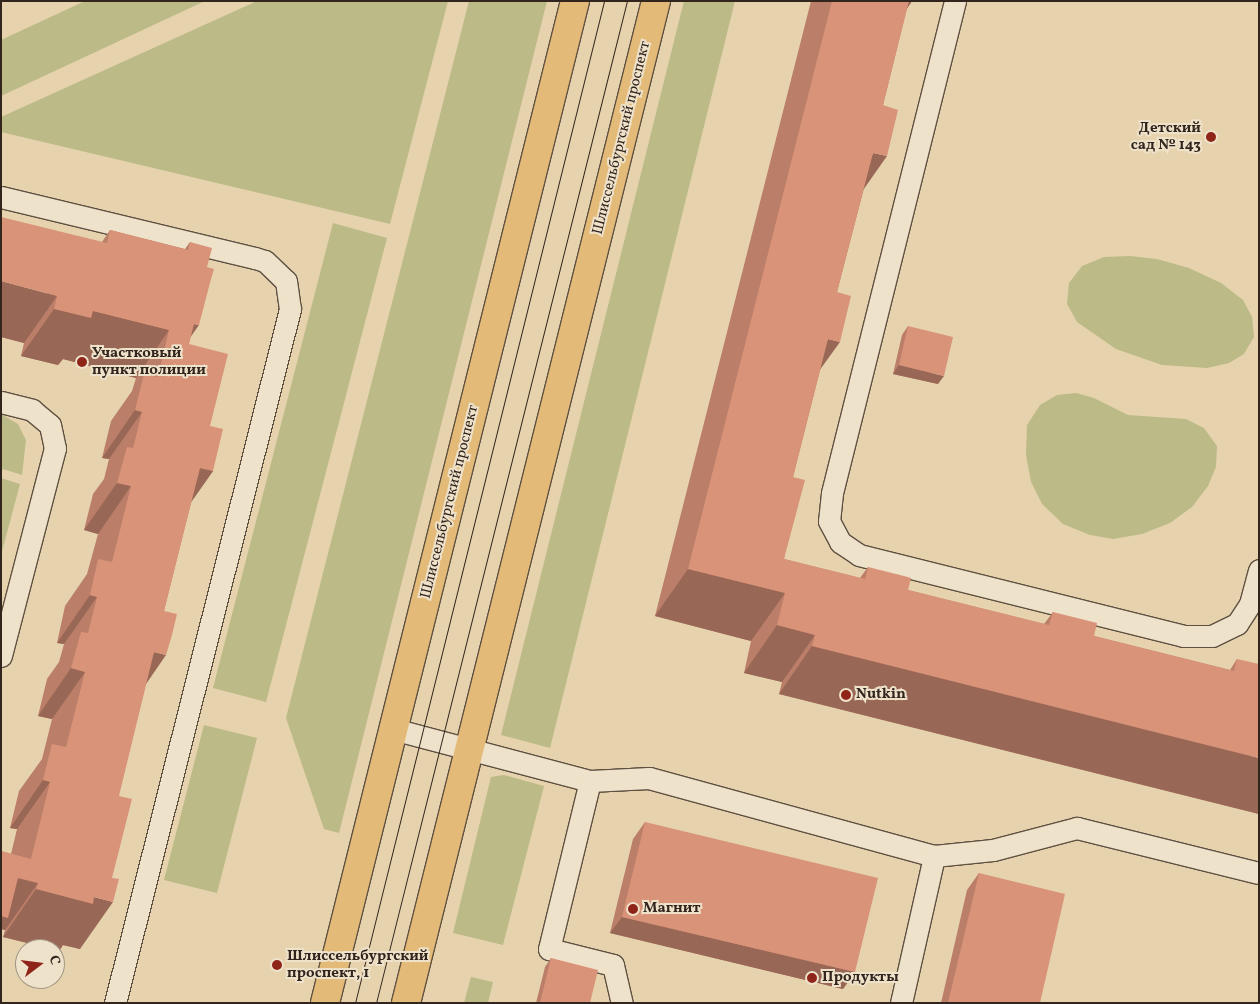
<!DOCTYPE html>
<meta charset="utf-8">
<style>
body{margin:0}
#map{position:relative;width:1260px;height:1004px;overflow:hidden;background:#e6d3ae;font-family:Vollkorn,serif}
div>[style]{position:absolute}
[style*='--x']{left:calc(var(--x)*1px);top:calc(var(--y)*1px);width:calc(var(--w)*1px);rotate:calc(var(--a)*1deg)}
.green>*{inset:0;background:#bcba86}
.roads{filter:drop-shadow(1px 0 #5f5042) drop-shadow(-1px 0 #5f5042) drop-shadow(0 1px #5f5042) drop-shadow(0 -1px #5f5042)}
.service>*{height:21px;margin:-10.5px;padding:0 10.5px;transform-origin:10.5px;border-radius:10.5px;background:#efe2ca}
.primary>*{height:28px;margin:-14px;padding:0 14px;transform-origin:14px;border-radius:14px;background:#e3ba77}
.tram>*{height:1px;margin:-0.5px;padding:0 0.5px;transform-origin:0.5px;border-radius:0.5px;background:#32251e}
.wall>*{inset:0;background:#bb7e68}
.shaded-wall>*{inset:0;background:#986755}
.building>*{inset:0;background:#d99379}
.dots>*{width:14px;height:14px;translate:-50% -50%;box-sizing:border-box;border:2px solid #efe2ca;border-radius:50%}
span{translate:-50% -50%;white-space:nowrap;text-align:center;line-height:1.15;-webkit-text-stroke:4px #efe2ca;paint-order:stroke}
.poi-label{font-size:15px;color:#32251e;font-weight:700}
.right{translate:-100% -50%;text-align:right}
.left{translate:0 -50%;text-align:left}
.street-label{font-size:15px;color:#32251e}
.frame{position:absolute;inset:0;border:2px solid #32251e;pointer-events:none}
.north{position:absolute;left:15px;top:939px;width:50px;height:50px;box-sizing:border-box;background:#efe2ca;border:1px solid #a39685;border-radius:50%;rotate:75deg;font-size:14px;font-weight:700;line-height:20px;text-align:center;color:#32251e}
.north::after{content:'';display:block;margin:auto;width:18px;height:22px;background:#8f2418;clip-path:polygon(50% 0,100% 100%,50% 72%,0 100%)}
</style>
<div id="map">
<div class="green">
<div style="clip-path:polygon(85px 1px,205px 1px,1px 96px,1px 40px)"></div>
<div style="clip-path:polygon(257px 1px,448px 1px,390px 224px,1px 132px,1px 117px)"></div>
<div style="clip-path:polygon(469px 1px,547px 1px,339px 833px,324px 829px,286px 718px)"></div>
<div style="clip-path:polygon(684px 1px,735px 1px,550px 748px,501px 735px)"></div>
<div style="clip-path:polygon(333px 223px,387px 238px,266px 702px,213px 688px)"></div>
<div style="clip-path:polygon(1130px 256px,1157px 259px,1189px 268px,1221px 283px,1243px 300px,1252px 317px,1254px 337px,1244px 354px,1229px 363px,1207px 368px,1162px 365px,1116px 349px,1077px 322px,1067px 304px,1069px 283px,1082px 266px,1104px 257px)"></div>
<div style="clip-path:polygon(1076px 393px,1094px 398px,1128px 415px,1186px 419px,1204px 428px,1217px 446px,1216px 467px,1208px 486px,1192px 507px,1170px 523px,1142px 534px,1113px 539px,1090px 535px,1063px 524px,1042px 504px,1031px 482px,1026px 455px,1027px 425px,1040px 405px,1057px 395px)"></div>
<div style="clip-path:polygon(1px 414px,18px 424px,26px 440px,22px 475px,3px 469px,1px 473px)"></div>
<div style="clip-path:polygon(1px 478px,20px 484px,1px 555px)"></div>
<div style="clip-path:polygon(204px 725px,257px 738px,217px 893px,164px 880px)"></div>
<div style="clip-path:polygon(504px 775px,544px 786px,503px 945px,453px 933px,491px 777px)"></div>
<div style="clip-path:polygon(471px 977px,493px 982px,488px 1003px,464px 1003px)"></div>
</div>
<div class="roads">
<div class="service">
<div style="--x:955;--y:1;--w:507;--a:104.04"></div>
<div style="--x:832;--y:493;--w:28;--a:96"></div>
<div style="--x:829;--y:521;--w:24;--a:62"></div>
<div style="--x:840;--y:542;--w:23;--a:34"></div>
<div style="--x:859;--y:555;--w:334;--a:14"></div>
<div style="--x:1183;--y:636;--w:29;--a:0"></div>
<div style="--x:1212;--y:636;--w:28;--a:-26"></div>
<div style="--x:1237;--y:624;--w:24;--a:-57"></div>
<div style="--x:1250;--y:604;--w:35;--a:-75"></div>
<div style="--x:1;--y:197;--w:261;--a:13.5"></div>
<div style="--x:255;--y:258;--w:10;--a:17"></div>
<div style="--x:265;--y:261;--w:29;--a:44"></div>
<div style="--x:286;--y:281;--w:28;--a:82"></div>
<div style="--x:290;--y:309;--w:716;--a:104.15"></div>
<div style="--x:1;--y:402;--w:32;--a:14"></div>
<div style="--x:32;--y:410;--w:23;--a:40"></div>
<div style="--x:50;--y:425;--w:24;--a:78"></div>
<div style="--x:55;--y:448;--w:215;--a:104.6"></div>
<div style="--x:393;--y:729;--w:204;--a:14.8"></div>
<div style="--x:590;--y:781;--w:59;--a:-2.9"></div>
<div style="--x:649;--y:778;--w:295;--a:15.3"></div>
<div style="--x:934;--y:856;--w:59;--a:-5.8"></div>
<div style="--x:993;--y:850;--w:87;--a:-14.7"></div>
<div style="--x:1077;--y:828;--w:187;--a:13.9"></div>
<div style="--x:590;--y:781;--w:173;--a:103.7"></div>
<div style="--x:549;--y:949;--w:66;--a:14"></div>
<div style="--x:613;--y:965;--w:39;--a:77"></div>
<div style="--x:901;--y:1003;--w:151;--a:-77.3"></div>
</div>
<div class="primary">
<div style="--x:325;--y:1003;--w:1033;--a:-75.99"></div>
<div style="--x:406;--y:1003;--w:1033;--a:-75.99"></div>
</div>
</div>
<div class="tram">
<div style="--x:355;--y:1003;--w:1032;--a:-76.04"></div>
<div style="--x:376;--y:1003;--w:1033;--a:-75.94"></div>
</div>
<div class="wall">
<div style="clip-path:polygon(811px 1px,912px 1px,907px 8px,883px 105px,864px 188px,837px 292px,820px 370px,793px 477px,784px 559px,860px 578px,868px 567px,908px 590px,1044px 624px,1053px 612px,1094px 636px,1230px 670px,1237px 659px,1259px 814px,779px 694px,782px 682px,744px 673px,751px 641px,655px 616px)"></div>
<div style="clip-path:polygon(110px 230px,185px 249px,190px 242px,190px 338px,189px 344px,210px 426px,213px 471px,191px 502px,80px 949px,63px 945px,59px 951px,55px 949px,52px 949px,3px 937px,5px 930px,1px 929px,1px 851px,11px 854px,17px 829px,10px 828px,19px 791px,42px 759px,52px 719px,38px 716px,47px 679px,59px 662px,64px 644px,57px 643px,65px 606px,87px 574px,98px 534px,84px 530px,93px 494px,104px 479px,109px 459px,102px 458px,111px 421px,132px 391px,136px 378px,63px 359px,58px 365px,21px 356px,24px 343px,1px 337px,102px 242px)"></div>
<div style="clip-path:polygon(908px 326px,938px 384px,893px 374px,902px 335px)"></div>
<div style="clip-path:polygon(645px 822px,855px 972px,843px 989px,610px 933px,633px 839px)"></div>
<div style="clip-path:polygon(979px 873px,1040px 1003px,941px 1003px,967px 890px)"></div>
<div style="clip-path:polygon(551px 958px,590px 1003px,536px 1003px,545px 967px)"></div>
</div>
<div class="shaded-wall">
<div style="clip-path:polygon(893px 1px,912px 1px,901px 18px)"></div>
<div style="clip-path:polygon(873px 153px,887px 156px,854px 203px)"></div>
<div style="clip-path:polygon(1px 281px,57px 296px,24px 343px,1px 337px)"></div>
<div style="clip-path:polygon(54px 309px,93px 311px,169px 330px,136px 378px,63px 359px,58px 365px,21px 356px)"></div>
<div style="clip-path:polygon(194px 324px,199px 325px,166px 372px)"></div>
<div style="clip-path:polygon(828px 339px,840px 342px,806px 389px)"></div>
<div style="clip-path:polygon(899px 365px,944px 376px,938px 384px,893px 374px)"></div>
<div style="clip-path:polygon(135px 410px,142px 412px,109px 459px,102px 458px)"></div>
<div style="clip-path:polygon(200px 468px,213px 471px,180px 518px)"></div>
<div style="clip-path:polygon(117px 483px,131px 486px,98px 534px,84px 530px)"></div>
<div style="clip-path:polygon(688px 569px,785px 593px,751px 641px,655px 616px)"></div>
<div style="clip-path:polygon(90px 595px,97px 597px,64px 644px,57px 643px)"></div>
<div style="clip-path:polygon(777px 625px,815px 635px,782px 682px,744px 673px)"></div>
<div style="clip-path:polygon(812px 646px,1259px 758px,1259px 814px,779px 694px)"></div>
<div style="clip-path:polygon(154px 652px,166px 655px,133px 703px)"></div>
<div style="clip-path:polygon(71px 668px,85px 672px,52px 719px,38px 716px)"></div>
<div style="clip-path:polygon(43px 780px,50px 782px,17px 829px,10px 828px)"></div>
<div style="clip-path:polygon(18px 878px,38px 883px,5px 930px,1px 929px,1px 901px)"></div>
<div style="clip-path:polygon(36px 889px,94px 897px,113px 902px,80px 949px,63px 945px,59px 951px,55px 950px,55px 949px,52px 949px,3px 937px)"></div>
<div style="clip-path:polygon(622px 917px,855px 972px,843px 989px,610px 933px)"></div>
</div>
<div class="building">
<div style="clip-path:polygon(832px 1px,909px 1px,883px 105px,898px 110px,887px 156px,873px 153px,837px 292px,851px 296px,840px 342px,828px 339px,793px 477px,805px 480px,784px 559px,865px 579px,868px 567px,904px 576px,911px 578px,908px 590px,1049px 625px,1053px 612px,1097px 623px,1094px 636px,1234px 671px,1237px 659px,1259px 664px,1259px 758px,812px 646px,815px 635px,777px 625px,785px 593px,688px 569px)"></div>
<div style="clip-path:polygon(1px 217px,107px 243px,110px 230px,188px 250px,190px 242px,212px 248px,207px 267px,214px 269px,211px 279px,199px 325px,194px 324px,189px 344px,228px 354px,210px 426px,223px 429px,213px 471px,200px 468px,164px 611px,177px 614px,172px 635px,166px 655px,154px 652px,119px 796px,132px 799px,112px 878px,119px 879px,113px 902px,94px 897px,93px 904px,36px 889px,38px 883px,18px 878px,8px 918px,1px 916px,1px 851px,31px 859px,50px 782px,43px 780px,52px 744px,66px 747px,85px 672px,71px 668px,81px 632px,88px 633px,97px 597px,90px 595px,98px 559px,112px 562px,131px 486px,117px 483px,127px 447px,133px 448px,142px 412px,135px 410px,144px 374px,158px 377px,169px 330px,93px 311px,91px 318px,54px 309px,57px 296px,1px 281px)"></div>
<div style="clip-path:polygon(908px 326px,953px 337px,944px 376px,899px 365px)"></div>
<div style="clip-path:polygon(645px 822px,878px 878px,855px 972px,622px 917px)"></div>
<div style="clip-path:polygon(979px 873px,1065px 894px,1040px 1003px,948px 1003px)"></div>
<div style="clip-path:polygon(551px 958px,598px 970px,590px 1003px,540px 1003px)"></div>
</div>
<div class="dots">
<div style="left:1211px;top:137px;background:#8f2418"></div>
<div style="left:82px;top:362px;background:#8f2418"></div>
<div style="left:846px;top:695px;background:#8f2418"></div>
<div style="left:633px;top:909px;background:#8f2418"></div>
<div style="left:277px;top:965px;background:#8f2418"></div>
<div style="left:812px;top:978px;background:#8f2418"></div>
</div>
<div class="poi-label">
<span class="right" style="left:1201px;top:137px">Детский<br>сад № 143</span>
<span class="left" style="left:92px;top:362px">Участковый<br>пункт полиции</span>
<span class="left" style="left:856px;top:695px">Nutkin</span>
<span class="left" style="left:643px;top:909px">Магнит</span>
<span class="left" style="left:287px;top:965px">Шлиссельбургский<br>проспект, 1</span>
<span class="left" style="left:822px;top:978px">Продукты</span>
</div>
<div class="street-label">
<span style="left:622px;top:138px;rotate:-76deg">Шлиссельбургский проспект</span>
<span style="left:450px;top:502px;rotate:-76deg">Шлиссельбургский проспект</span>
</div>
<div class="frame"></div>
<div class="north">С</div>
</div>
